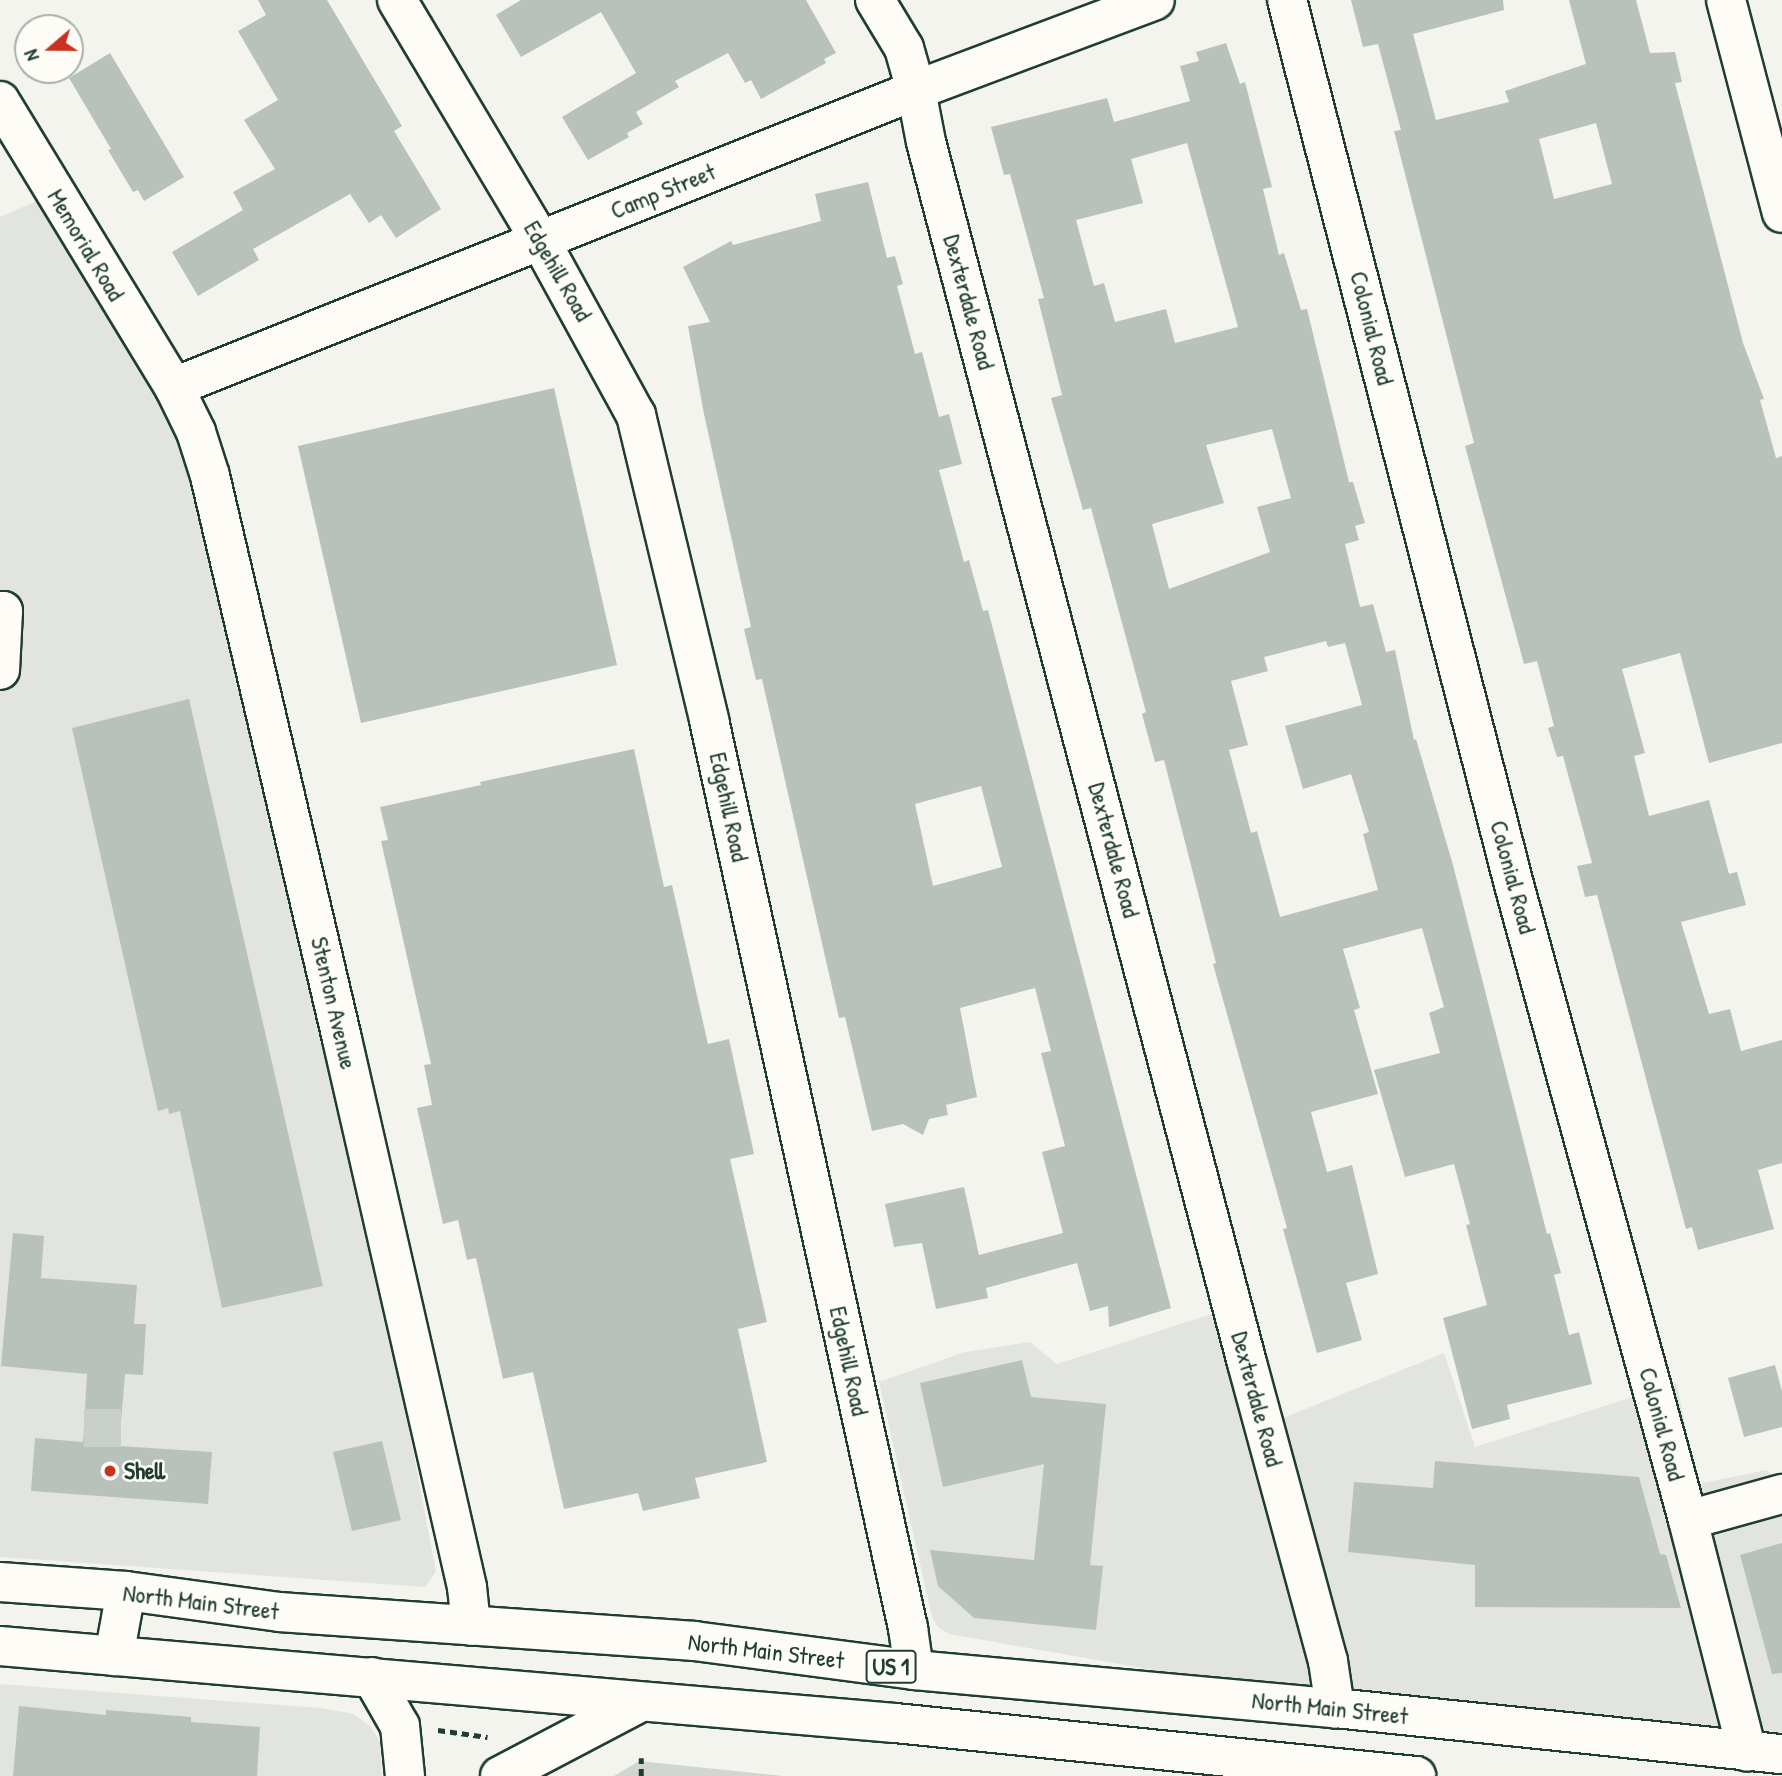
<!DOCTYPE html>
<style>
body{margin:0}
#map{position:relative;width:1782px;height:1776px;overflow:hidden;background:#f4f4ef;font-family:"Patrick Hand",sans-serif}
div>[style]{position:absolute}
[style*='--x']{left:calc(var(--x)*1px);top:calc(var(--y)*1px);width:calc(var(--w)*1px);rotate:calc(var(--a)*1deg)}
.built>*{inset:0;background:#e2e5df}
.green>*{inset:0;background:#d1d6d1}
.building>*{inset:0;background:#b9c1bb}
.minor-tunnel>*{height:38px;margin-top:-19px;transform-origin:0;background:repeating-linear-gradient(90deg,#c9cfca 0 38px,transparent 0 57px)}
.path>*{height:4.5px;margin-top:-2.25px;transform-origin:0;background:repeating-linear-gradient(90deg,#1f3d34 0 7px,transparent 0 12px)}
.roads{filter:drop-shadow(2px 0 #1f3d34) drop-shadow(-2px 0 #1f3d34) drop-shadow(0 2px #1f3d34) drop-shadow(0 -2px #1f3d34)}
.minor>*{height:38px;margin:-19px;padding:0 19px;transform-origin:19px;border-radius:19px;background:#fdfcf7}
.major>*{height:38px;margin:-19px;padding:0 19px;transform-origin:19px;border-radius:19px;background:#fdfcf7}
.dots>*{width:19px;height:19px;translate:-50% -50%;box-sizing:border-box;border:4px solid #fdfcf7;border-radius:50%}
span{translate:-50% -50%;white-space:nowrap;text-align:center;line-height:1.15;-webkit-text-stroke:5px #fdfcf7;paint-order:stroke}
.shield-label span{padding:2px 5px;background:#fdfcf7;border:2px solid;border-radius:5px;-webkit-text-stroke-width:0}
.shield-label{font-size:23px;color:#1f3d34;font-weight:700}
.street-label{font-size:24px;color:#1f3d34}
.poi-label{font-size:24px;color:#1f3d34;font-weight:700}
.left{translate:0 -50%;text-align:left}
.north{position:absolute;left:14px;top:14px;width:70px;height:70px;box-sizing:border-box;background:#fdfcf7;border:2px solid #a4b0a9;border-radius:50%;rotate:250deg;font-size:19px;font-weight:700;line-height:28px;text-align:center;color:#1f3d34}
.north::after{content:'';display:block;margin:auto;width:24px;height:32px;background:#c8321e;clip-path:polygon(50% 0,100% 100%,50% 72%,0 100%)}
</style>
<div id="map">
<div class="built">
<div style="clip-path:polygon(41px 199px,166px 414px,245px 560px,436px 1572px,425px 1587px,0 1557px,0 217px)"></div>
<div style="clip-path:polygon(1245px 1303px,1278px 1420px,1444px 1353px,1475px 1447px,1677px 1383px,1698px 1494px,1703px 1483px,1766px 1470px,1782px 1482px,1782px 1751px,1340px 1703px,949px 1634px,938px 1627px,932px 1617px,879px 1382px,965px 1352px,1030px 1342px,1057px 1364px)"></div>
<div style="clip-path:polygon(0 1684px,321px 1708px,354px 1714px,370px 1726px,380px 1742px,382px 1776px,0 1776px)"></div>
</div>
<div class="green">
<div style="clip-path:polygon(639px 1761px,783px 1776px,614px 1776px)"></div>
</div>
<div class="building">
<div style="clip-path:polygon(258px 0,327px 0,402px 126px,394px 131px,441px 209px,396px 238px,381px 215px,369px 223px,350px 194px,253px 249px,259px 260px,198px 296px,172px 252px,243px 210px,233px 192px,275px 169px,244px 120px,278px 100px,238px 31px,266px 15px)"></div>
<div style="clip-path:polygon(521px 0,806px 0,836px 53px,824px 59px,826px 63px,761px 99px,751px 80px,745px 83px,728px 53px,675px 81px,679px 87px,636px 112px,643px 124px,627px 133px,629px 137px,588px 160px,562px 117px,636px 73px,601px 12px,521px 57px,496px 15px)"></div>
<div style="clip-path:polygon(evenodd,1351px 0,1503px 0,1504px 10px,1413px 34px,1436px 120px,1509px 102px,1505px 91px,1586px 64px,1569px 0,1636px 0,1650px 53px,1675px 52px,1682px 82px,1675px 83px,1707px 205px,1743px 343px,1764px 399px,1760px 400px,1776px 458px,1782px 456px,1782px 743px,1709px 763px,1680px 653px,1622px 669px,1645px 753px,1634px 756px,1649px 816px,1709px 800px,1729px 874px,1737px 872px,1746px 905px,1681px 922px,1709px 1014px,1730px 1009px,1741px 1051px,1782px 1040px,1782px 1163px,1758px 1170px,1774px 1229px,1698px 1250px,1692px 1227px,1686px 1229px,1597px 895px,1585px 897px,1577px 866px,1592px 863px,1563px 756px,1557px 757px,1548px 728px,1554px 726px,1537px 661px,1524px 664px,1465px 446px,1474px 443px,1394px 131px,1401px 130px,1378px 44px,1363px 47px,1351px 0,1596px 123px,1612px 184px,1554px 199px,1539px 139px,1596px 123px)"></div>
<div style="clip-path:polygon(evenodd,1226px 43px,1240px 84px,1245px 82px,1272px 187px,1263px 189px,1279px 255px,1284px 253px,1301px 310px,1307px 309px,1349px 482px,1353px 482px,1365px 523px,1355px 526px,1359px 540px,1345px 544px,1360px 607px,1373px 604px,1386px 652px,1395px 650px,1414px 740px,1416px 739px,1453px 865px,1547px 1234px,1550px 1233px,1561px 1273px,1554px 1275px,1569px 1335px,1579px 1332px,1592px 1384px,1507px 1405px,1510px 1419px,1472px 1429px,1443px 1318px,1487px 1305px,1466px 1225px,1470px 1224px,1454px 1164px,1405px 1177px,1374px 1070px,1440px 1053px,1429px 1013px,1444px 1007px,1422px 928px,1343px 949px,1360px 1008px,1354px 1010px,1378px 1094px,1311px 1112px,1327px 1172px,1352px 1165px,1378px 1274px,1346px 1283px,1362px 1340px,1317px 1353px,1283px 1229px,1287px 1228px,1213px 964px,1216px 963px,1164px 760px,1155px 762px,1142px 714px,1146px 712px,1091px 508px,1083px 510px,1051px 398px,1062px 395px,1038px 299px,1044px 298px,1010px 174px,1004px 175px,991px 127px,1107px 98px,1114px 122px,1190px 101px,1180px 66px,1199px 61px,1196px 52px,1226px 43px,1187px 143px,1238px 327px,1175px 343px,1166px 309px,1115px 322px,1104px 283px,1094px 286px,1076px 220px,1143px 203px,1131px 159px,1187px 143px,1226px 43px,1272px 429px,1291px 498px,1257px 507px,1270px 552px,1169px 589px,1152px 524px,1224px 503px,1206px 445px,1272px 429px,1226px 43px,1326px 641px,1328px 647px,1345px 643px,1362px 705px,1285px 726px,1303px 789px,1351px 774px,1369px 832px,1363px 834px,1378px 890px,1280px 917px,1257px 831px,1251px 833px,1229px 750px,1248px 745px,1231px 681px,1268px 671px,1264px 657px,1326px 641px)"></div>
<div style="clip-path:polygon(110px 53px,184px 177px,144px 201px,138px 190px,133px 192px,108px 150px,111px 149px,69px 78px)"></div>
<div style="clip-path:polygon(evenodd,868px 182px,887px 258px,895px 256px,903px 284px,897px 286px,915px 354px,922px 352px,939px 417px,949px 414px,962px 464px,939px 470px,964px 562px,969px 560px,983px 611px,988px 610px,1171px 1308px,1109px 1327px,1108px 1306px,1090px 1311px,1077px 1263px,986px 1288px,988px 1298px,936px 1309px,922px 1243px,894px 1247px,885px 1204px,964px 1187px,979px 1255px,1063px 1233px,1042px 1152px,1065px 1146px,1041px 1053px,1051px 1051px,1035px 988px,960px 1008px,977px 1097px,946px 1105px,948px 1115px,929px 1119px,923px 1135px,903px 1124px,872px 1131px,845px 1017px,839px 1018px,762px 679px,756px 680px,744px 629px,751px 627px,704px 414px,688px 326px,710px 322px,683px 267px,731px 241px,733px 245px,821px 221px,815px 194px,868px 182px,981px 786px,1002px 867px,933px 886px,915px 804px,981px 786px)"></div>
<div style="clip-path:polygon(554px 388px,617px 665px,361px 723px,298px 446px)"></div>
<div style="clip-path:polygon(189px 699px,323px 1286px,222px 1308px,180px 1111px,169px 1114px,168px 1108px,158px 1111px,72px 728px)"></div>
<div style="clip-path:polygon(634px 749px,664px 887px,672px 885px,708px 1044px,729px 1039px,754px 1154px,730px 1159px,767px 1322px,738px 1329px,767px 1462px,695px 1478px,700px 1498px,643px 1511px,638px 1493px,564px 1509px,533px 1372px,503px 1379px,476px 1258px,467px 1260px,458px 1220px,443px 1224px,417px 1108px,432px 1105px,424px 1065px,431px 1064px,381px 841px,388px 840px,380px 807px,481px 785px,480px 782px)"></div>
<div style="clip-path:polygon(13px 1233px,44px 1236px,41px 1278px,137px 1285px,134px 1324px,146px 1324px,143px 1375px,125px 1374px,119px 1446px,212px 1452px,208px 1504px,31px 1491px,35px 1438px,83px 1442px,87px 1374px,1px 1366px)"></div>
<div style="clip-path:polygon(1022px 1360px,1031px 1397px,1106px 1404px,1090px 1565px,1103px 1566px,1096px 1630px,974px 1618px,938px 1586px,930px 1550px,1034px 1560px,1044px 1464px,943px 1487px,920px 1383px)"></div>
<div style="clip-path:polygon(1775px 1365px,1782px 1391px,1782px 1427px,1744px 1437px,1728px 1378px)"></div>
<div style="clip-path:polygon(382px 1441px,401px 1520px,352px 1531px,333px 1452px)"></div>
<div style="clip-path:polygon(1435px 1461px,1639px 1477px,1660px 1554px,1666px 1555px,1681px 1608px,1475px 1607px,1475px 1565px,1348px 1552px,1354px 1482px,1433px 1488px)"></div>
<div style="clip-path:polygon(1782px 1543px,1782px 1673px,1772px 1674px,1740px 1555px)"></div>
<div style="clip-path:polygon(19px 1706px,106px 1715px,106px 1710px,191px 1717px,191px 1722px,260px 1727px,257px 1776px,13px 1776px)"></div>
</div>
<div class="minor-tunnel">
<div style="--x:84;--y:1428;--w:37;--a:0"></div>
</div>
<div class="path">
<div style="--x:438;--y:1730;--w:50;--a:8"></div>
<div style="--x:641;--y:1776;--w:18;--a:-90"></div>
</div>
<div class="roads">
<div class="minor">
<div style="--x:397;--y:0;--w:279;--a:59.2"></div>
<div style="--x:540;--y:240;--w:200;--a:61.3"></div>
<div style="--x:636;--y:415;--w:314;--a:76.5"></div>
<div style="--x:709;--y:720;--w:930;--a:77.64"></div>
<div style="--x:908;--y:1628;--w:42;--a:81.9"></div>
<div style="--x:875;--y:0;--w:56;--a:58.9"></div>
<div style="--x:904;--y:48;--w:44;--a:74.1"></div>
<div style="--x:916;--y:90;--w:53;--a:79.1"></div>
<div style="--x:926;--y:142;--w:1262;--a:75.27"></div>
<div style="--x:1247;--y:1363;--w:309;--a:74.8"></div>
<div style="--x:1328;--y:1661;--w:48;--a:81.5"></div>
<div style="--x:1287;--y:0;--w:910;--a:75.61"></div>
<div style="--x:1513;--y:881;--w:663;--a:74.68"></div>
<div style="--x:1688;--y:1520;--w:239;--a:75.7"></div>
<div style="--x:1726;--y:0;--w:220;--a:75.3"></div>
<div style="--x:0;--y:101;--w:335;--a:58.7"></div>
<div style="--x:174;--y:387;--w:50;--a:63.9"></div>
<div style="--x:196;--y:432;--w:46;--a:72.3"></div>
<div style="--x:210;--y:476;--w:578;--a:76.8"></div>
<div style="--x:342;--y:1039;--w:562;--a:77.15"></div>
<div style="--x:467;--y:1587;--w:39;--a:84"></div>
<div style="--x:174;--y:387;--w:799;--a:-21.81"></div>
<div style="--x:916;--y:90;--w:255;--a:-20.6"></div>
<div style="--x:0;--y:611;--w:3;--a:0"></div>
<div style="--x:3;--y:611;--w:59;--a:92.9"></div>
<div style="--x:1688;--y:1520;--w:98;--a:-15.5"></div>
<div style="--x:500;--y:1776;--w:159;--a:-27.7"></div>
</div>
<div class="major">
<div style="--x:0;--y:1582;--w:126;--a:4.1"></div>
<div style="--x:126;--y:1591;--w:155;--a:7.8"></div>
<div style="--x:280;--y:1612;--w:415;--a:4"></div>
<div style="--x:694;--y:1641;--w:222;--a:7.5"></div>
<div style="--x:914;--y:1670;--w:423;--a:5.2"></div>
<div style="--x:1335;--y:1708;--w:449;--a:5.9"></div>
<div style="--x:0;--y:1646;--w:898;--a:4.92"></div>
<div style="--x:895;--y:1723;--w:524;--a:5.81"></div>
<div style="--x:114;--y:1656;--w:66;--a:-79.5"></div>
<div style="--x:372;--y:1677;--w:56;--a:60.3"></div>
<div style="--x:400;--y:1726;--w:50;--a:84.3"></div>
</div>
</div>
<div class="dots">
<div style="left:110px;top:1471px;background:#c8321e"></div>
</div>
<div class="shield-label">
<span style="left:891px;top:1667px">US 1</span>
</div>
<div class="street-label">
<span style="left:663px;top:191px;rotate:-22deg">Camp Street</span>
<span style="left:86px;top:245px;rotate:59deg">Memorial Road</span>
<span style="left:558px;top:271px;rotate:60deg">Edgehill Road</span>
<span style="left:969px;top:302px;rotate:75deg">Dexterdale Road</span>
<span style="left:1372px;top:328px;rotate:76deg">Colonial Road</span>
<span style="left:729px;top:807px;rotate:78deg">Edgehill Road</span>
<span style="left:1114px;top:850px;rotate:75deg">Dexterdale Road</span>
<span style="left:1513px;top:877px;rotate:75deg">Colonial Road</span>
<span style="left:334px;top:1003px;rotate:77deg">Stenton Avenue</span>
<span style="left:849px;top:1361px;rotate:78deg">Edgehill Road</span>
<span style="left:1257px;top:1399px;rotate:75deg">Dexterdale Road</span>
<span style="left:1662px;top:1424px;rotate:75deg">Colonial Road</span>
<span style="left:201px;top:1602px;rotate:7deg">North Main Street</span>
<span style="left:766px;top:1651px;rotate:7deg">North Main Street</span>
<span style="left:1330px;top:1708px;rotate:6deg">North Main Street</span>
</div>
<div class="poi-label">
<span class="left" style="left:124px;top:1471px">Shell</span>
</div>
<div class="north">N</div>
</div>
